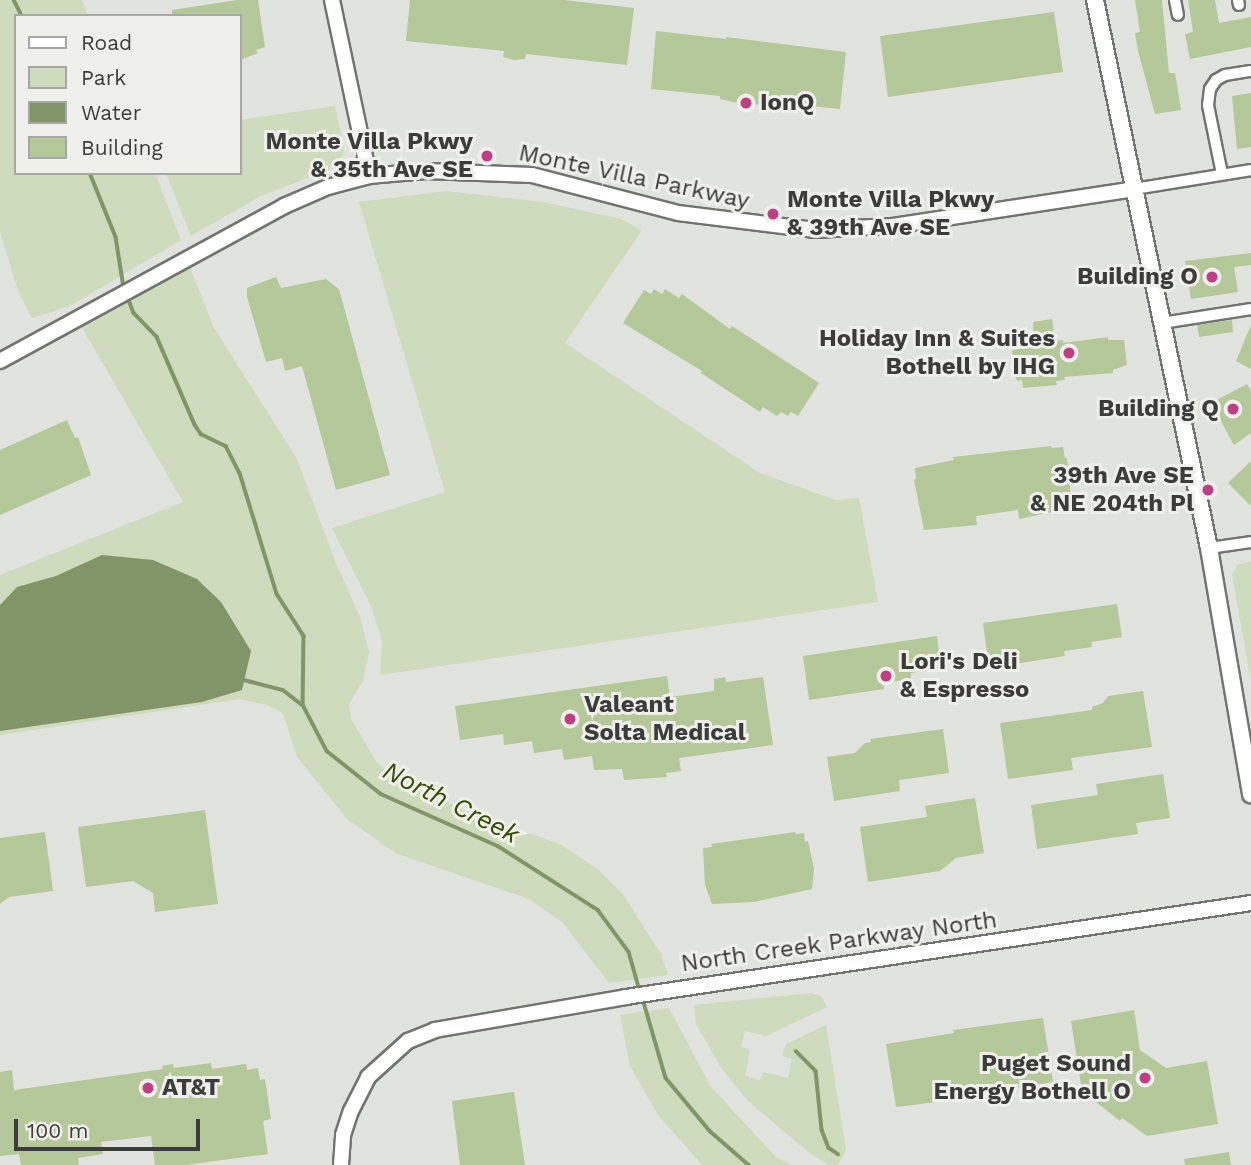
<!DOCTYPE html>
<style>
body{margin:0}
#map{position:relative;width:1251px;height:1165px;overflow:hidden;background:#e1e3df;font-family:"Work Sans",sans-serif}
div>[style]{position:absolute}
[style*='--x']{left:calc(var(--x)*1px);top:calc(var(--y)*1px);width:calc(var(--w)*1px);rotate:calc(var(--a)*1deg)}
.green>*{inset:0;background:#cedbbd}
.water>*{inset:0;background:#829568}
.stream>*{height:3.5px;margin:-1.75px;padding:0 1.75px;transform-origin:1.75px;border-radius:1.75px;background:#829568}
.building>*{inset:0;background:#b4c899}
.roads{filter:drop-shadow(2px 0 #737471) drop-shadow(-2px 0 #737471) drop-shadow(0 2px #737471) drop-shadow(0 -2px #737471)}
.minor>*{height:10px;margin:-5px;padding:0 5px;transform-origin:5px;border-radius:5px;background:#fff}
.tertiary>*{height:14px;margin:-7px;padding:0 7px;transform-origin:7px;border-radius:7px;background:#fff}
.secondary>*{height:16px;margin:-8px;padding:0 8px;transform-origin:8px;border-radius:8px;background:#fff}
.dots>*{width:19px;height:19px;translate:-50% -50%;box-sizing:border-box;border:4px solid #eff0ec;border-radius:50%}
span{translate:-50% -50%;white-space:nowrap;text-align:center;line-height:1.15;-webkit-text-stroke:6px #eff0ec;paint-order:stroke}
.poi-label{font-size:24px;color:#3c3c3b;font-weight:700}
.left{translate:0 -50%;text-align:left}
.right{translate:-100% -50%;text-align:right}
.street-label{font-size:24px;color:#3c3c3b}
.water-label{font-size:26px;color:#344b00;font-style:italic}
.legend{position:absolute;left:14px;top:14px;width:228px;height:161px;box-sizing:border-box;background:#eff0ec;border:2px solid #a7a8a5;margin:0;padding:9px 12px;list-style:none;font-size:21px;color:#3c3c3b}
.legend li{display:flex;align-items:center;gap:14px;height:35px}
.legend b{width:35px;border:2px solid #a7a8a5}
.scale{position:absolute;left:14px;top:1119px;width:186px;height:32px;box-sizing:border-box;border:4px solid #3c3c3b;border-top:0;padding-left:9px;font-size:21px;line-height:24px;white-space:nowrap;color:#3c3c3b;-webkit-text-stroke:5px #eff0ec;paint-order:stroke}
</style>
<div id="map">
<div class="green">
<div style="clip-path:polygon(0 0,82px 0,88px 16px,16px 16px,16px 173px,155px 173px,181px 240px,70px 306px,32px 318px,19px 293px,0 232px)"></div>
<div style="clip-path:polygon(335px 106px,344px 149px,341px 160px,333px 168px,261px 196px,191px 236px,166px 173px,240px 173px,240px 120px)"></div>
<div style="clip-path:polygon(446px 191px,543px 202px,621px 219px,642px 230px,565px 343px,760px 473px,836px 500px,859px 498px,878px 602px,380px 675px,382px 641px,371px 606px,332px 528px,445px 492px,359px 202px)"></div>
<div style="clip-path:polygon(189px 265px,214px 328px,296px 457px,336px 563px,360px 617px,369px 652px,363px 681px,349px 704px,351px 719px,377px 763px,405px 783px,474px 814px,560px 844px,599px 870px,623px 894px,661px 954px,668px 975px,609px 983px,562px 922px,529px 899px,395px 853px,347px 819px,297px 757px,283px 713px,267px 705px,240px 699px,0 735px,0 575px,183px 502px,80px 324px)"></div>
<div style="clip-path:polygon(1251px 561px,1251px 681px,1232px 575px,1237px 565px)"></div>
<div style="clip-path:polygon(811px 993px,821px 996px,827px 1007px,766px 1036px,745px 1031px,741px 1047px,750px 1050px,745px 1076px,760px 1080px,763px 1072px,788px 1078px,792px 1059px,782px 1056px,786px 1044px,826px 1025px,846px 1150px,838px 1165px,829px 1165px,808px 1152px,747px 1100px,720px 1066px,696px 1024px,694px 1005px)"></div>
<div style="clip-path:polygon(669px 1008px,711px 1087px,776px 1157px,792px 1165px,702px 1165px,658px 1115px,630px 1066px,620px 1015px)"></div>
</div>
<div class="water">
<div style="clip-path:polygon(102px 555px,153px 560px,197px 579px,221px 602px,251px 651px,242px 690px,202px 702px,0 731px,0 605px,17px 587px,56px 576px)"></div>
</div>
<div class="stream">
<div style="--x:14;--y:0;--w:18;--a:63"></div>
<div style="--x:90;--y:173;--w:69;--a:67.9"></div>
<div style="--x:116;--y:237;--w:52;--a:81.1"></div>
<div style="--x:127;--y:295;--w:19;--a:69"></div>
<div style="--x:134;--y:313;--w:33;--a:46"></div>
<div style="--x:157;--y:337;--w:96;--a:66.6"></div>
<div style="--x:195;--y:425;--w:11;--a:56"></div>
<div style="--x:201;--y:434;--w:28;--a:26"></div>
<div style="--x:226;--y:446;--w:30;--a:63"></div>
<div style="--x:240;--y:473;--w:127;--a:73"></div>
<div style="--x:277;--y:594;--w:50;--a:57.3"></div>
<div style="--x:304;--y:636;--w:69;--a:90.8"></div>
<div style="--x:303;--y:705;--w:52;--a:62.4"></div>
<div style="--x:327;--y:751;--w:69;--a:38.5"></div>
<div style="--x:381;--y:794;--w:128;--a:24"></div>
<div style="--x:498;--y:846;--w:119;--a:32.6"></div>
<div style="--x:598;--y:910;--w:52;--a:53.6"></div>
<div style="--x:629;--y:952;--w:41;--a:74.2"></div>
<div style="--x:244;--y:680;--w:40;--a:14.4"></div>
<div style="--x:283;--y:690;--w:24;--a:38"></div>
<div style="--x:643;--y:999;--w:82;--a:73.8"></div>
<div style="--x:666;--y:1078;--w:69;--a:50.3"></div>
<div style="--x:710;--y:1131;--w:52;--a:41.1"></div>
<div style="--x:796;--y:1051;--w:28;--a:45"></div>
<div style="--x:816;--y:1071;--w:59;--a:84.2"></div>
<div style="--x:822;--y:1130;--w:19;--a:69"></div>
<div style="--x:829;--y:1148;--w:11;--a:34"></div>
</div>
<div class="building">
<div style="clip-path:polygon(237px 0,258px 0,265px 47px,256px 50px,258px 53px,240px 60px,240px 16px,172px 16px,172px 10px)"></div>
<div style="clip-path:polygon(410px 0,564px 0,634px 8px,627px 65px,526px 54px,525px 59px,514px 60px,503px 57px,504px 51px,406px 41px)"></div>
<div style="clip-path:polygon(1135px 0,1162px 0,1169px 73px,1175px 73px,1181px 110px,1155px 114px,1138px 51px,1135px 33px,1140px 32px)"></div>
<div style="clip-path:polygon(1188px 0,1215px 0,1219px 23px,1251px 17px,1251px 47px,1190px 59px,1185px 34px,1193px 32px)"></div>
<div style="clip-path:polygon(1054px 12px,1063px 72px,888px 97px,880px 36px)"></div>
<div style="clip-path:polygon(656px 31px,726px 39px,726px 37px,846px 52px,840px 109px,781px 103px,746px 105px,720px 99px,720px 96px,651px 89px)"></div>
<div style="clip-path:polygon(1251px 93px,1251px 147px,1237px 149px,1232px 96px)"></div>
<div style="clip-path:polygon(1251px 253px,1251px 265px,1234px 267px,1238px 292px,1191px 299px,1185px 261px)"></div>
<div style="clip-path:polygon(276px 277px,281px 288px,326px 279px,339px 289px,390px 475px,336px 490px,302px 366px,285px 371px,282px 358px,266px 362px,247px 297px,247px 288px)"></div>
<div style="clip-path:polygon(654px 289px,662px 294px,665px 289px,679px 298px,682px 294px,730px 329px,732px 326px,819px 383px,798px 416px,791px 412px,788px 416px,781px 412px,777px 416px,763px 407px,760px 412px,701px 373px,702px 371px,623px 323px,644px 290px,651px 294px)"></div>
<div style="clip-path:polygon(1052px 319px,1055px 341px,1063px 340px,1063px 343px,1108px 337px,1108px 340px,1124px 340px,1127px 365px,1113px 370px,1113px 373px,1064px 377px,1065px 380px,1056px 381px,1057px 385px,1023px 388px,1022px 380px,1017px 381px,1015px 374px,1012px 350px,1034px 347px,1033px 322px)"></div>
<div style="clip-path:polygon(1232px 320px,1233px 332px,1199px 337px,1197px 325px)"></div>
<div style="clip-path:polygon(1251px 325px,1251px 369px,1236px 361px)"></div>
<div style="clip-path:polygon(1247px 384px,1251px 391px,1251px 433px,1234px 445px,1211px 403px)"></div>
<div style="clip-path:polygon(67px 420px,75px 438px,78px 437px,91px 475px,0 515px,0 450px)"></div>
<div style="clip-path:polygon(1051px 446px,1052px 448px,1063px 447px,1065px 458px,1067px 458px,1072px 508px,1019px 519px,1018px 510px,976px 516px,977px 525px,924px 530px,914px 480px,916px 479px,915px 468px,954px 460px,953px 457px)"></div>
<div style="clip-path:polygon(1251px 461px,1251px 506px,1228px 483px)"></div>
<div style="clip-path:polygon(1117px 604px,1122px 637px,1091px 642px,1092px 647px,1064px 651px,1065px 656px,989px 668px,983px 623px)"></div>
<div style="clip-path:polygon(937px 636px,941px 669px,911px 673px,911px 679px,883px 683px,884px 689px,809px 700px,803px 656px)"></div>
<div style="clip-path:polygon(667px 676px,670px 697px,714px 691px,714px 679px,725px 677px,726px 682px,763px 677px,773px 745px,679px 758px,681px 771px,666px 773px,667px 777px,624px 780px,622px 769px,594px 770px,592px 756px,564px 760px,562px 749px,534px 753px,532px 741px,504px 745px,503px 734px,460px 740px,455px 706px)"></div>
<div style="clip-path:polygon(1143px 691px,1152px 747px,1071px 758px,1073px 770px,1008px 779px,1000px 723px,1092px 710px,1092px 707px,1103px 703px,1108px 696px)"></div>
<div style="clip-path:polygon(943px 729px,949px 773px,899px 780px,900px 791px,834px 801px,827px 757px,855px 753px,865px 743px,871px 742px,870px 739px)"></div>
<div style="clip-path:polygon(1163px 774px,1170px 818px,1136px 823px,1138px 834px,1037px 849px,1031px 805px,1098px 795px,1096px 784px)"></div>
<div style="clip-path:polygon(975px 798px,984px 853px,956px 858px,940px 871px,868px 882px,860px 827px,927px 817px,925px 806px)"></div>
<div style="clip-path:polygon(205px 810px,218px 904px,155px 912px,153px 893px,133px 881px,86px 887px,78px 827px)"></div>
<div style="clip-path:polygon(45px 832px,53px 891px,9px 897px,0 904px,0 838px)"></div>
<div style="clip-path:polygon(795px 832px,796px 834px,804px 833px,805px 842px,808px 841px,814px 869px,812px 889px,754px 902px,712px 904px,705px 885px,703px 848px,712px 847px,711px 844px)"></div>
<div style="clip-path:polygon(1134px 1010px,1140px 1050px,1166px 1068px,1207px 1061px,1218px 1124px,1147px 1136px,1122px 1118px,1120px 1121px,1082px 1091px,1071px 1021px)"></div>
<div style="clip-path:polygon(1043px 1018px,1053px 1082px,985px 1093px,985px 1096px,896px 1107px,886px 1044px,954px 1033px,953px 1030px)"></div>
<div style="clip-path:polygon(211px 1063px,212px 1069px,246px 1064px,247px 1070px,258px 1068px,260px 1080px,265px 1079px,271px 1119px,263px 1121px,268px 1154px,186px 1165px,155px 1165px,151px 1136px,101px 1142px,103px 1154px,78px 1158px,79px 1165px,21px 1165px,19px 1154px,0 1156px,0 1072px,12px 1070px,14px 1090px,163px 1069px,162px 1066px,173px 1064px,174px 1068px)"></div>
<div style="clip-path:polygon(514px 1092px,525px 1165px,460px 1165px,452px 1101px)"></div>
<div style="clip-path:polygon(1229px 1152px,1231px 1165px,1185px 1165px,1184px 1159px)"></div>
</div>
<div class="roads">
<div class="minor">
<div style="--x:1175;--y:0;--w:15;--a:79"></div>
<div style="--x:1238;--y:0;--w:5;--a:79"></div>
<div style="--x:1222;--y:174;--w:70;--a:-101.5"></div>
<div style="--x:1208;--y:105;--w:16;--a:-83"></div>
<div style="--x:1210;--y:89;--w:11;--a:-56"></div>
<div style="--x:1216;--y:80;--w:10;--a:-29"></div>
<div style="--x:1225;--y:75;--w:26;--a:-9"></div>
<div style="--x:1134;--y:189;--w:119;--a:-9.2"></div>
<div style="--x:1162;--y:323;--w:90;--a:-8.9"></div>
<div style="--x:1209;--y:548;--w:42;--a:-8.1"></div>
</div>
<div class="tertiary">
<div style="--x:332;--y:0;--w:180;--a:78.1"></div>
<div style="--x:0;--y:361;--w:324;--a:-28.6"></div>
<div style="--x:284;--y:206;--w:48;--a:-23.4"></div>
<div style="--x:328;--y:187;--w:42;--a:-15"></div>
<div style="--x:369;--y:176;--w:57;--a:-5"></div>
<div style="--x:426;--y:171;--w:106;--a:2.2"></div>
<div style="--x:532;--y:175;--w:151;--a:14.6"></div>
<div style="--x:678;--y:213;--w:138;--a:7.1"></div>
<div style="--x:815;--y:230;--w:78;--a:-2.9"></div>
<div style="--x:893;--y:226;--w:244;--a:-8.7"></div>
<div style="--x:341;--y:1165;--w:30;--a:-86"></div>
<div style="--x:343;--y:1135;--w:25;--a:-72"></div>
<div style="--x:351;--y:1111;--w:38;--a:-63"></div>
<div style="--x:368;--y:1077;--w:54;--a:-42"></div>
<div style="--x:408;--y:1041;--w:29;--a:-22"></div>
<div style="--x:435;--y:1030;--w:194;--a:-9.8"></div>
<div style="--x:626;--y:997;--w:632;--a:-8.55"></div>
</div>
<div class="secondary">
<div style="--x:1095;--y:0;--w:560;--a:78.25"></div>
<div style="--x:1209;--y:548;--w:250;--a:80.3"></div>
</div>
</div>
<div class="dots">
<div style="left:746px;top:103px;background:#c13e84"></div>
<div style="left:487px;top:156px;background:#c13e84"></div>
<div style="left:773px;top:214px;background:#c13e84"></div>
<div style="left:1212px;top:277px;background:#c13e84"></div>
<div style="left:1069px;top:353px;background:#c13e84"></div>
<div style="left:1233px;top:409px;background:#c13e84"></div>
<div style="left:1208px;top:490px;background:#c13e84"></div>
<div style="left:886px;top:676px;background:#c13e84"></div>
<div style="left:570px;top:719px;background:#c13e84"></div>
<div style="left:1145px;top:1078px;background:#c13e84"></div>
<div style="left:148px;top:1088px;background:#c13e84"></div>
</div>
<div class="poi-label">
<span class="left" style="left:760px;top:103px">IonQ</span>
<span class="right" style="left:473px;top:156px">Monte Villa Pkwy<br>&amp; 35th Ave SE</span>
<span class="left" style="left:787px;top:214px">Monte Villa Pkwy<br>&amp; 39th Ave SE</span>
<span class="right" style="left:1198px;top:277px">Building O</span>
<span class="right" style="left:1055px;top:353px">Holiday Inn &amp; Suites<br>Bothell by IHG</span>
<span class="right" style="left:1219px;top:409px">Building Q</span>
<span class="right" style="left:1194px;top:490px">39th Ave SE<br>&amp; NE 204th Pl</span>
<span class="left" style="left:900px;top:676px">Lori's Deli<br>&amp; Espresso</span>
<span class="left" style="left:584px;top:719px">Valeant<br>Solta Medical</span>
<span class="right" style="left:1131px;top:1078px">Puget Sound<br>Energy Bothell O</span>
<span class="left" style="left:162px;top:1088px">AT&amp;T</span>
</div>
<div class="street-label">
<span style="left:634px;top:177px;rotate:12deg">Monte Villa Parkway</span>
<span style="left:839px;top:942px;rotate:-8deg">North Creek Parkway North</span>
</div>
<div class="water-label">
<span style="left:451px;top:803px;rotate:27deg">North Creek</span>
</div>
<ul class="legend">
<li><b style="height:9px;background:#fff"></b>Road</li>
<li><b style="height:19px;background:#cedbbd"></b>Park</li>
<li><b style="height:19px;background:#829568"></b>Water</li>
<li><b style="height:19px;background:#b4c899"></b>Building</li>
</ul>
<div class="scale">100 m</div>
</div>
